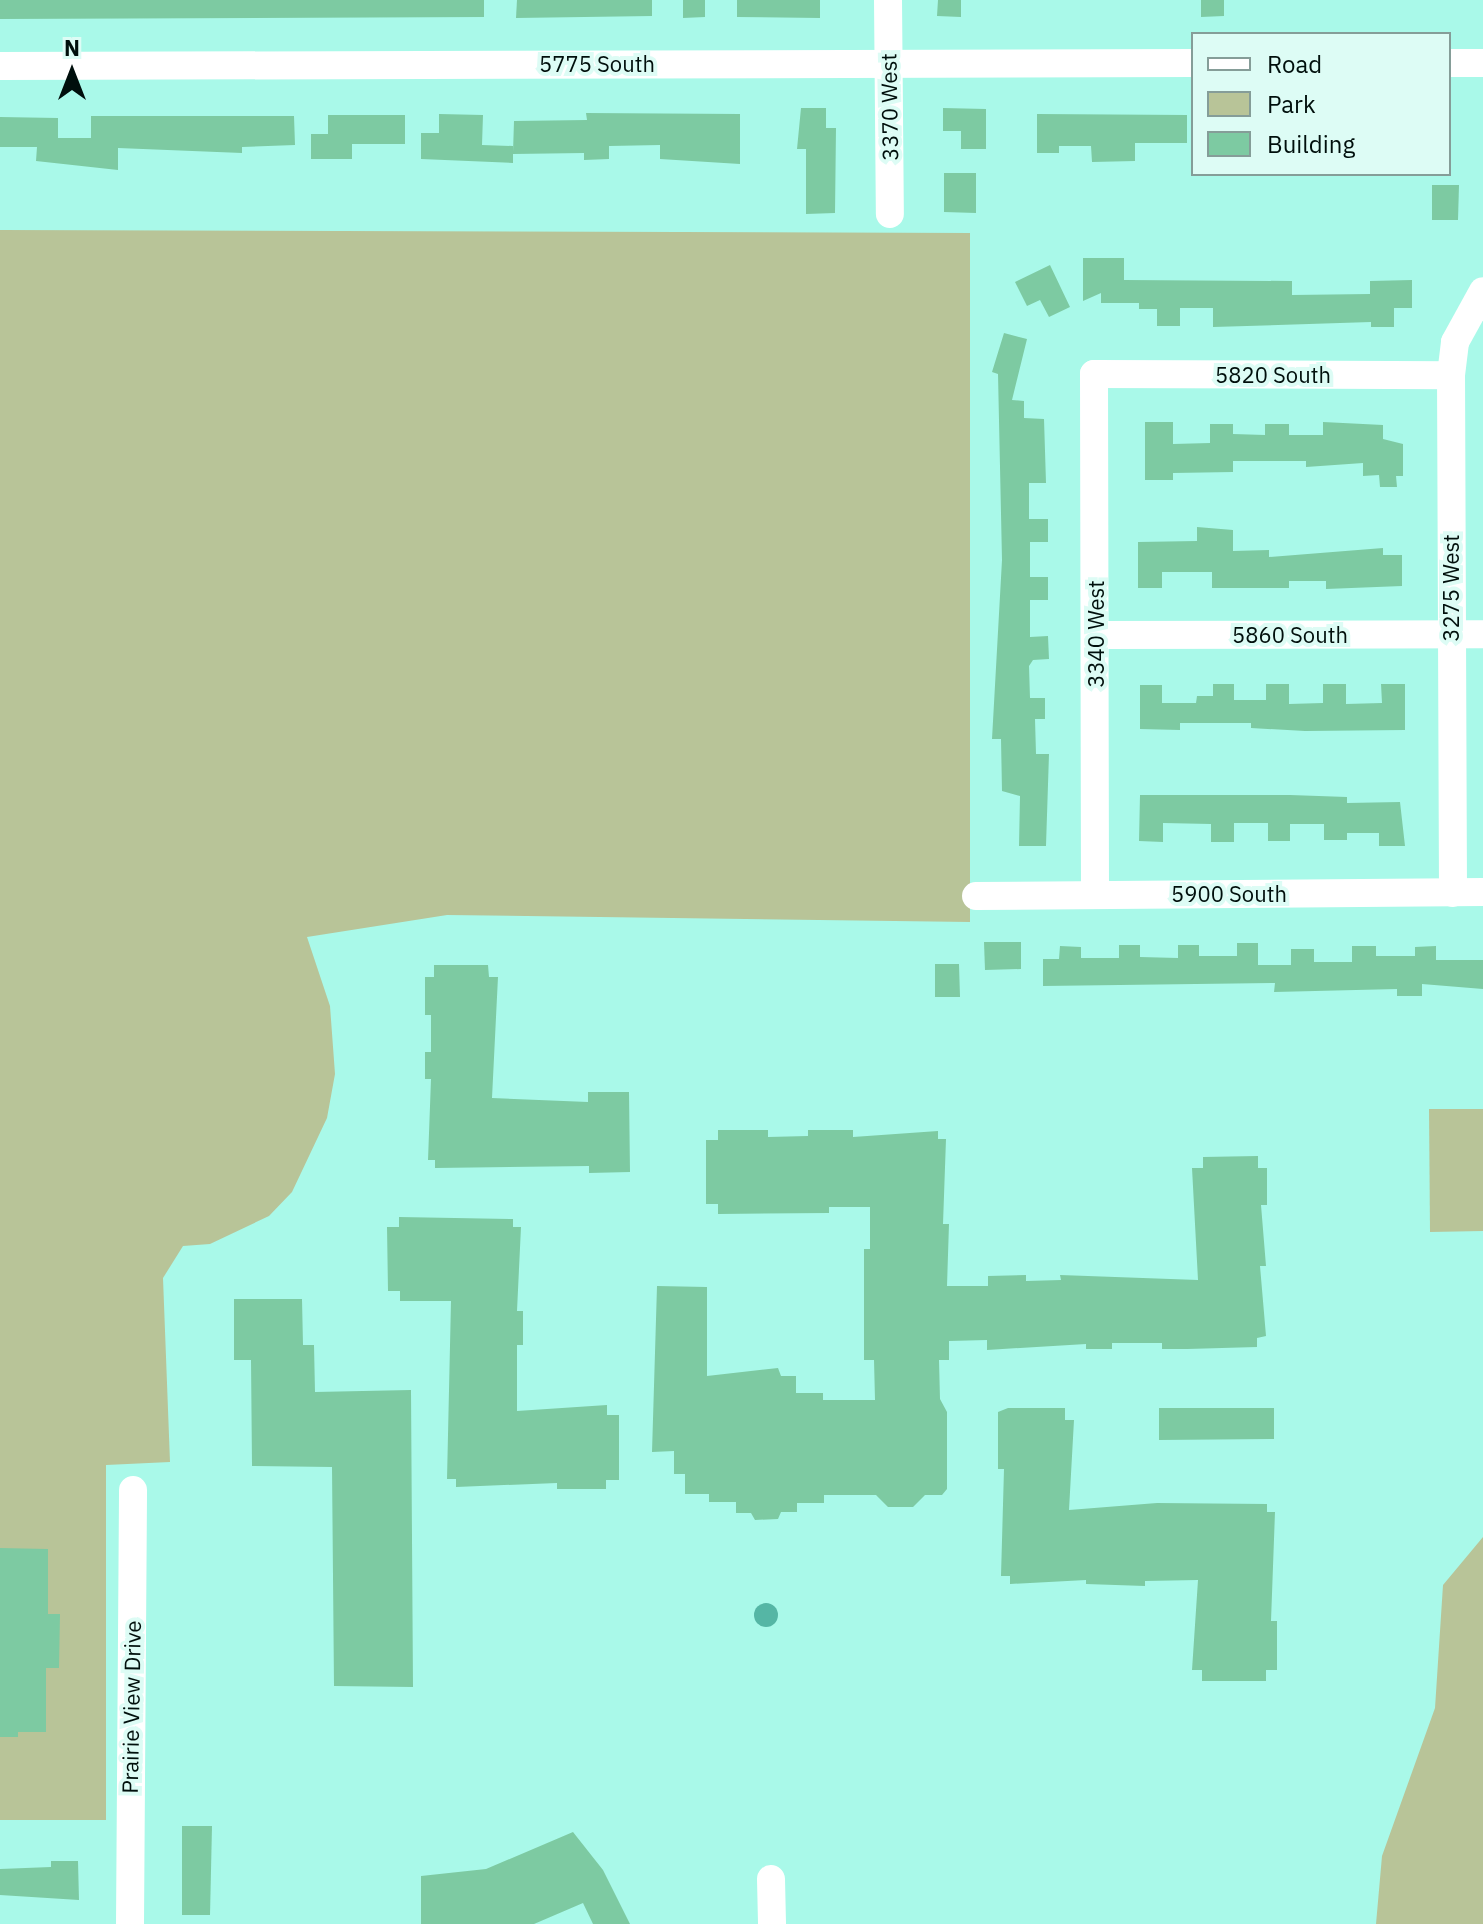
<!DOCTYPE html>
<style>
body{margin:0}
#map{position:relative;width:1483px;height:1924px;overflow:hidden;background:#a9f9e9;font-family:"IBM Plex Sans",sans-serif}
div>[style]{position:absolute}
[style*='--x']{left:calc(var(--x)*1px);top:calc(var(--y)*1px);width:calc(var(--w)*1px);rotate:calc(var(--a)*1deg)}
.green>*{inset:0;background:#b8c498}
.water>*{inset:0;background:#55b6a5}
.round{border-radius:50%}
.building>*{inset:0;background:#7dcaa2}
.minor>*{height:28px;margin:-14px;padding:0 14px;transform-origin:14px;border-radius:14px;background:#fff}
span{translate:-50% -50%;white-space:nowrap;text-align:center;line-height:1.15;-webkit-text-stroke:8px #ddfcf5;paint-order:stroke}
.street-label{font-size:22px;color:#000f0c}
.legend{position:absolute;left:1191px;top:32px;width:260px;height:144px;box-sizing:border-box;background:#ddfcf5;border:2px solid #859d98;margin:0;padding:10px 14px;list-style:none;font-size:24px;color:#000f0c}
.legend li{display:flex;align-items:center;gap:16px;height:40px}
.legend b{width:40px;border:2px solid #859d98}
.north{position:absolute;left:32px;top:32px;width:80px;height:80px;-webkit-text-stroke:6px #ddfcf5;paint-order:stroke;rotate:0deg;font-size:22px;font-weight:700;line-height:32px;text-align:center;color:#000f0c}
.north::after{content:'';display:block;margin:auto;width:28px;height:36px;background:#000f0c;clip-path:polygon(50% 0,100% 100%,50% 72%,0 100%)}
</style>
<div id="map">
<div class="green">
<div style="clip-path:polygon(0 230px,970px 233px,970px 922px,447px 915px,307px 937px,330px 1006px,335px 1074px,327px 1118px,292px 1192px,269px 1216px,210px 1244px,183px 1246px,163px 1278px,170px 1462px,106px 1465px,106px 1820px,0 1820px)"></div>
<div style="clip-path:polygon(1429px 1109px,1483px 1109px,1483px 1231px,1430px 1232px)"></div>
<div style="clip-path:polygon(1483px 1537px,1483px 1924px,1376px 1924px,1382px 1856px,1435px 1708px,1443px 1585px)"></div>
</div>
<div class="water">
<div class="round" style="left:754px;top:1603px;width:24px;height:24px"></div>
</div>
<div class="building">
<div style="clip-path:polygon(0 0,484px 0,484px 17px,0 19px)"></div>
<div style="clip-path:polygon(517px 0,652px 0,652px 16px,516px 18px)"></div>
<div style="clip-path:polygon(683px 0,705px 0,705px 17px,683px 18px)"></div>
<div style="clip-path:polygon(737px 0,820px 0,820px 18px,737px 17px)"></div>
<div style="clip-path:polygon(938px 0,961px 0,961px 17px,937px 16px)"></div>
<div style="clip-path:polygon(1201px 0,1224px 0,1224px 16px,1201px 17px)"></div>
<div style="clip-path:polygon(801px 108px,826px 108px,826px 128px,836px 128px,835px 213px,806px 214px,806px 149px,797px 149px)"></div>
<div style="clip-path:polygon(943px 108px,986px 109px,986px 149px,961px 149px,961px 131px,943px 131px)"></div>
<div style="clip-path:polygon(586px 113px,740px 114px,740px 164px,660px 159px,660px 145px,609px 146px,609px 159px,584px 160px,584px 153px,513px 154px,513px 163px,421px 159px,421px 133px,439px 133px,439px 114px,483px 115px,482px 145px,513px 146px,513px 152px,514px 121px,587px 120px)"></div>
<div style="clip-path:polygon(1037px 114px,1187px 115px,1187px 143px,1135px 143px,1135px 161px,1092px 162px,1091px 146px,1059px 146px,1059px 153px,1037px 153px)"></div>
<div style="clip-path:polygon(328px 115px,405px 115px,405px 144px,352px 144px,352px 159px,311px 159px,311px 134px,328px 134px)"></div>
<div style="clip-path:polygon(91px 116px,294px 116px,295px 145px,242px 147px,242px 153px,118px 148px,118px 170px,36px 161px,37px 147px,0 147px,0 117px,58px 118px,58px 138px,91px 138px)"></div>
<div style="clip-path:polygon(944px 173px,976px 173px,976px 213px,944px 212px)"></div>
<div style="clip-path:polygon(1432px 185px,1459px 185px,1458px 220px,1432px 220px)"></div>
<div style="clip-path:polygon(1083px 258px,1124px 258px,1124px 280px,1292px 281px,1292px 295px,1370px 294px,1370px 281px,1412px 280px,1412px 308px,1394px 308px,1394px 327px,1371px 327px,1371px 322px,1213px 327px,1213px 308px,1180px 308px,1180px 326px,1157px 326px,1157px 309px,1139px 309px,1139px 303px,1101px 303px,1101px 293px,1083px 301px)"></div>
<div style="clip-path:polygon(1050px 265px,1070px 307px,1049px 317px,1040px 300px,1027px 306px,1015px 282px)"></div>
<div style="clip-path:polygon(1004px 333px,1027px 339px,1012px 400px,1024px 401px,1024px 418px,1044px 419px,1046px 483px,1029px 483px,1029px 519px,1048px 519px,1048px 542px,1030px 542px,1030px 577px,1048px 577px,1048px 600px,1030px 600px,1030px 637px,1048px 636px,1049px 659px,1033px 660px,1029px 666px,1030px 698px,1045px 698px,1045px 719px,1035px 719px,1036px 754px,1049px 754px,1046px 846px,1019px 846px,1020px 796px,1002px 791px,1001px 739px,992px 739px,1002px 560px,998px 374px,992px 372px)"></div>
<div style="clip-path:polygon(1145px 422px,1173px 422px,1173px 444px,1210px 443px,1210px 424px,1233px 424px,1233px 434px,1265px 435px,1265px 424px,1289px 424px,1289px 435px,1323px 435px,1323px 422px,1383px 425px,1383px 439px,1403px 444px,1403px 476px,1396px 476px,1397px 487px,1380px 487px,1379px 475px,1363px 476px,1363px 463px,1306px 467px,1306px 461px,1233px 461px,1233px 472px,1173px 473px,1173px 480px,1145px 480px)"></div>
<div style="clip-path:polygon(1197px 527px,1233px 530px,1233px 551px,1269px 550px,1269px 557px,1383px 548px,1383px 555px,1402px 555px,1402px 586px,1326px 589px,1326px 581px,1289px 581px,1289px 588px,1212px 588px,1212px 572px,1162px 572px,1162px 588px,1138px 588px,1138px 542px,1197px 541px)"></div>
<div style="clip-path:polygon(1213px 684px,1234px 684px,1234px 700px,1266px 700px,1266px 684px,1289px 684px,1289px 704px,1323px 703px,1323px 684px,1346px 684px,1346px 704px,1382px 703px,1381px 684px,1405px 684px,1405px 730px,1305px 731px,1251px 728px,1251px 723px,1180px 723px,1180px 730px,1140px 729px,1140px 685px,1162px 685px,1162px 703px,1196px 703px,1197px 696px,1213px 696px)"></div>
<div style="clip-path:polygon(1140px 795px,1290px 795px,1347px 797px,1347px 803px,1400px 802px,1405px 846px,1379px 846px,1379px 833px,1347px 833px,1347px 840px,1324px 840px,1324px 824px,1290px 824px,1290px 841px,1268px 841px,1268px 823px,1234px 823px,1234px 842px,1211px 842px,1211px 824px,1163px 823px,1163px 842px,1139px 841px)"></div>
<div style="clip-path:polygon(984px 942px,1021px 942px,1021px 969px,985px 970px)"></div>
<div style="clip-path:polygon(1237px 943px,1258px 943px,1258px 965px,1291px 965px,1291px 949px,1314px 949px,1314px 962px,1352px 962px,1352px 946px,1376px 946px,1376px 956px,1415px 956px,1415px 947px,1436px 946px,1436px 960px,1483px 960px,1483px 989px,1422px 984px,1422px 996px,1397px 996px,1397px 989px,1274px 992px,1275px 983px,1043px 986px,1043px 959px,1059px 959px,1060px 946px,1081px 947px,1081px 958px,1119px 958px,1119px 945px,1140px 945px,1140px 957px,1178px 958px,1178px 945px,1199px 945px,1199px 956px,1237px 956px)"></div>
<div style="clip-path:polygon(935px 964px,959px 964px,960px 997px,935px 997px)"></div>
<div style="clip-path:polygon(434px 965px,488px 965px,489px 977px,498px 977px,492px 1098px,588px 1102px,588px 1092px,629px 1092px,630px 1172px,589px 1173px,589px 1166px,435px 1168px,435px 1160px,428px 1160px,431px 1079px,425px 1079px,425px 1052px,431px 1052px,431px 1015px,425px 1015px,425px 977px,434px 977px)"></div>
<div style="clip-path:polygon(718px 1130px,768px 1130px,768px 1137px,808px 1136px,808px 1130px,853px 1130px,853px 1137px,938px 1131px,938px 1139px,946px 1139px,943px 1224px,949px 1224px,947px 1286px,988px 1286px,988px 1276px,1026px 1275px,1026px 1281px,1061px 1280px,1060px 1275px,1198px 1280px,1192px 1168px,1203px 1168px,1203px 1157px,1258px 1156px,1258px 1168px,1267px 1168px,1267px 1205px,1261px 1205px,1266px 1266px,1260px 1266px,1266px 1336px,1257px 1338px,1257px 1347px,1187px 1349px,1162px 1349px,1162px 1343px,1112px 1343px,1112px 1349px,1086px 1349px,1086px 1344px,987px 1350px,987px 1340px,949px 1341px,949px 1360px,939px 1360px,940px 1399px,947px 1412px,947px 1489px,942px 1495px,925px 1495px,913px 1507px,888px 1507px,876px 1495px,824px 1495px,824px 1503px,797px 1503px,797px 1512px,781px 1512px,778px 1519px,755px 1520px,751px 1513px,736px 1513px,736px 1502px,709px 1502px,709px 1494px,685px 1494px,685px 1474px,674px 1474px,674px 1451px,652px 1452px,657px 1286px,707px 1287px,707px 1376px,778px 1368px,781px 1376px,796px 1376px,796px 1393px,823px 1393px,823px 1400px,875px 1400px,874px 1360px,864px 1360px,864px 1249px,870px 1249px,870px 1207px,829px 1207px,829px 1213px,718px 1214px,718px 1204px,706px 1204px,706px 1140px,718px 1140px)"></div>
<div style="clip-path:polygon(399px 1217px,513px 1219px,513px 1227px,521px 1227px,517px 1311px,523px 1311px,523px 1345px,517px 1345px,517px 1411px,607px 1405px,607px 1415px,619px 1415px,619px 1480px,606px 1480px,606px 1489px,557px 1489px,557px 1483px,456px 1487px,456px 1479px,447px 1479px,451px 1301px,400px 1301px,400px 1291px,388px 1291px,387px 1227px,399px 1227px)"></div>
<div style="clip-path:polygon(234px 1299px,302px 1299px,303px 1345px,314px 1345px,315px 1392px,411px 1390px,413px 1687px,334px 1686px,332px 1467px,252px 1466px,251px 1360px,234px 1360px)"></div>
<div style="clip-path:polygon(1008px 1408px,1065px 1408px,1065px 1420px,1074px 1420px,1069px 1510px,1157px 1503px,1267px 1504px,1267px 1512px,1275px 1512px,1271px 1621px,1277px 1621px,1277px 1670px,1266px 1670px,1266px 1681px,1202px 1681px,1202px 1670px,1192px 1670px,1198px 1580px,1145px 1581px,1145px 1586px,1086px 1584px,1086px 1580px,1010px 1584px,1010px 1576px,1001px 1576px,1004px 1469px,998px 1469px,998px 1412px)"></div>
<div style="clip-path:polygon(1159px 1408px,1274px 1408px,1274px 1439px,1159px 1440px)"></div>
<div style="clip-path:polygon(0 1548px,48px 1549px,48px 1614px,60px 1614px,59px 1668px,46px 1668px,46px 1732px,18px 1732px,18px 1737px,0 1737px)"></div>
<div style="clip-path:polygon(182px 1826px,212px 1826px,210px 1915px,182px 1915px)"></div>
<div style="clip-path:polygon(573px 1832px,603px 1870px,630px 1924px,593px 1924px,583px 1903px,534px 1924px,421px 1924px,421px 1876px,486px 1869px)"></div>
<div style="clip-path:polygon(51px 1861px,78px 1861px,79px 1900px,0 1895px,0 1869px,51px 1867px)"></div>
</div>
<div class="minor">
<div style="--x:888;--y:0;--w:214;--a:89.5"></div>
<div style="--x:1449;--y:63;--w:34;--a:0"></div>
<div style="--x:0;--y:66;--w:1193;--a:-0.14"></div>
<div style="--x:1096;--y:635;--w:387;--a:-0.1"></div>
<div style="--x:1453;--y:893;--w:518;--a:-90.22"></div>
<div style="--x:1451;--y:375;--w:33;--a:-83"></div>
<div style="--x:1455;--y:342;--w:58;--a:-61.2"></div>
<div style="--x:1095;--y:894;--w:520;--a:-90.11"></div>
<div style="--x:1094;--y:374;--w:357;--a:0.2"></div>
<div style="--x:976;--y:896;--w:507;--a:-0.45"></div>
<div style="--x:771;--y:1879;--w:45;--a:88.7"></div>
<div style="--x:130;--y:1924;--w:434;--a:-89.6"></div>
</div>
<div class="street-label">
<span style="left:597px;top:64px">5775 South</span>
<span style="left:889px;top:107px;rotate:-91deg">3370 West</span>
<span style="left:1273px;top:375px">5820 South</span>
<span style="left:1451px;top:588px;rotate:-90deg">3275 West</span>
<span style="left:1096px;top:634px;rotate:-90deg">3340 West</span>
<span style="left:1290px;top:635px">5860 South</span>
<span style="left:1229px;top:894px">5900 South</span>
<span style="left:131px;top:1707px;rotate:-89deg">Prairie View Drive</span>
</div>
<ul class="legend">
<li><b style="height:10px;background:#fff"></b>Road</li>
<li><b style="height:22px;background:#b8c498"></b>Park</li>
<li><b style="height:22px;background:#7dcaa2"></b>Building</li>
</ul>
<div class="north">N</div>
</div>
